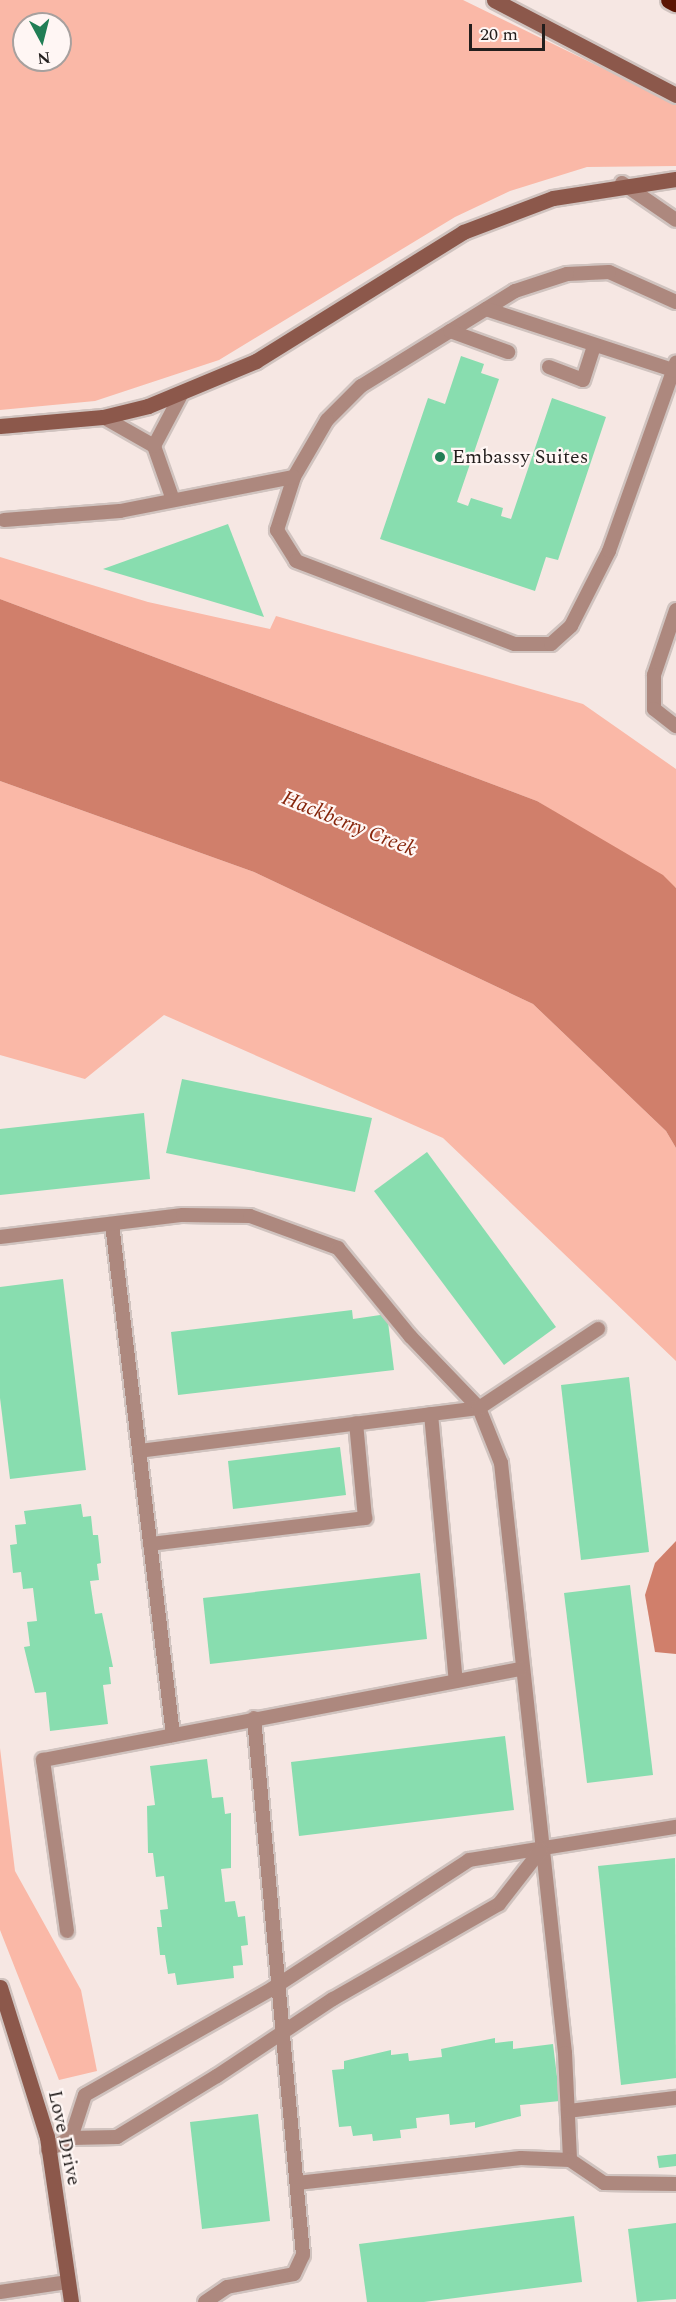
<!DOCTYPE html>
<style>
body{margin:0}
#map{position:relative;width:676px;height:2302px;overflow:hidden;background:#f6e7e3;font-family:Spectral,serif}
div>[style]{position:absolute}
[style*='--x']{left:calc(var(--x)*1px);top:calc(var(--y)*1px);width:calc(var(--w)*1px);rotate:calc(var(--a)*1deg)}
.green>*{inset:0;background:#fab8a7}
.water>*{inset:0;background:#d07f6b}
.building>*{inset:0;background:#88ddaf}
.roads{filter:drop-shadow(2px 0 #d0c3bf) drop-shadow(-2px 0 #d0c3bf) drop-shadow(0 2px #d0c3bf) drop-shadow(0 -2px #d0c3bf)}
.lane>*{height:14px;margin:-7px;padding:0 7px;transform-origin:7px;border-radius:7px;background:#ad887e}
.secondary>*{height:15px;margin:-7.5px;padding:0 7.5px;transform-origin:7.5px;border-radius:7.5px;background:#8c584b}
.highway>*{height:18px;margin:-9px;padding:0 9px;transform-origin:9px;border-radius:9px;background:#5b1503}
.dots>*{width:16px;height:16px;translate:-50% -50%;box-sizing:border-box;border:3px solid #fff6f4;border-radius:50%}
span{translate:-50% -50%;white-space:nowrap;text-align:center;line-height:1.15;-webkit-text-stroke:4.5px #fff6f4;paint-order:stroke}
.poi-label{font-size:20px;color:#231e1d}
.left{translate:0 -50%;text-align:left}
.street-label{font-size:20px;color:#231e1d}
.water-label{font-size:21px;color:#86250b;font-style:italic}
.north{position:absolute;left:12px;top:12px;width:60px;height:60px;box-sizing:border-box;background:#fff6f4;border:2px solid #a7a09e;border-radius:50%;rotate:173deg;font-size:16px;font-weight:700;line-height:24px;text-align:center;color:#231e1d}
.north::after{content:'';display:block;margin:auto;width:21px;height:27px;background:#217e55;clip-path:polygon(50% 0,100% 100%,50% 72%,0 100%)}
.scale{position:absolute;left:469px;top:24px;width:76px;height:27px;box-sizing:border-box;border:3px solid #231e1d;border-top:0;padding-left:8px;font-size:18px;line-height:21px;white-space:nowrap;color:#231e1d;-webkit-text-stroke:4px #fff6f4;paint-order:stroke}
</style>
<div id="map">
<div class="green">
<div style="clip-path:polygon(evenodd,0 0,463px 0,676px 104px,676px 166px,587px 167px,510px 191px,455px 217px,219px 360px,95px 401px,0 410px,0 0,24px 24px,60px 24px,60px 60px,24px 60px,24px 24px)"></div>
<div style="clip-path:polygon(0 557px,148px 602px,270px 629px,276px 616px,583px 704px,676px 769px,676px 888px,537px 801px,0 599px)"></div>
<div style="clip-path:polygon(0 781px,254px 872px,533px 1004px,666px 1131px,676px 1148px,676px 1361px,443px 1138px,164px 1015px,85px 1079px,0 1055px)"></div>
<div style="clip-path:polygon(0 1748px,15px 1871px,81px 1990px,97px 2071px,59px 2080px,0 1930px)"></div>
</div>
<div class="water">
<div style="clip-path:polygon(0 599px,537px 801px,663px 875px,676px 888px,676px 1148px,666px 1131px,533px 1004px,254px 872px,0 781px)"></div>
<div style="clip-path:polygon(676px 1541px,676px 1654px,655px 1652px,645px 1595px,655px 1563px)"></div>
</div>
<div class="building">
<div style="clip-path:polygon(461px 356px,484px 364px,481px 373px,499px 379px,457px 502px,468px 506px,471px 498px,503px 508px,501px 516px,511px 519px,552px 398px,606px 417px,558px 560px,546px 557px,535px 591px,380px 539px,428px 398px,445px 404px)"></div>
<div style="clip-path:polygon(228px 524px,264px 617px,103px 569px)"></div>
<div style="clip-path:polygon(182px 1079px,372px 1118px,355px 1192px,166px 1153px)"></div>
<div style="clip-path:polygon(144px 1113px,150px 1179px,0 1195px,0 1129px)"></div>
<div style="clip-path:polygon(427px 1152px,556px 1327px,504px 1365px,374px 1191px)"></div>
<div style="clip-path:polygon(63px 1279px,86px 1470px,10px 1479px,0 1398px,0 1287px)"></div>
<div style="clip-path:polygon(352px 1310px,353px 1319px,387px 1314px,394px 1370px,178px 1395px,171px 1332px)"></div>
<div style="clip-path:polygon(629px 1377px,649px 1552px,581px 1560px,561px 1385px)"></div>
<div style="clip-path:polygon(340px 1447px,346px 1495px,233px 1509px,228px 1461px)"></div>
<div style="clip-path:polygon(81px 1504px,83px 1517px,91px 1516px,93px 1535px,98px 1535px,101px 1563px,97px 1564px,99px 1580px,90px 1581px,95px 1614px,102px 1613px,113px 1667px,109px 1667px,111px 1684px,103px 1685px,108px 1724px,50px 1731px,46px 1692px,35px 1693px,24px 1647px,30px 1646px,27px 1622px,37px 1621px,33px 1588px,23px 1589px,21px 1572px,13px 1573px,10px 1545px,17px 1544px,15px 1525px,26px 1524px,24px 1511px)"></div>
<div style="clip-path:polygon(420px 1573px,427px 1639px,210px 1664px,203px 1598px)"></div>
<div style="clip-path:polygon(630px 1585px,653px 1775px,587px 1783px,564px 1593px)"></div>
<div style="clip-path:polygon(505px 1736px,514px 1810px,299px 1836px,291px 1762px)"></div>
<div style="clip-path:polygon(207px 1759px,212px 1798px,223px 1797px,225px 1814px,231px 1813px,231px 1868px,221px 1869px,225px 1902px,235px 1901px,238px 1917px,245px 1916px,248px 1945px,241px 1946px,243px 1965px,233px 1966px,234px 1978px,177px 1985px,175px 1973px,168px 1974px,165px 1955px,160px 1955px,157px 1927px,162px 1927px,160px 1910px,168px 1909px,164px 1876px,156px 1877px,153px 1853px,148px 1853px,147px 1806px,155px 1805px,150px 1766px)"></div>
<div style="clip-path:polygon(675px 1858px,676px 2078px,621px 2085px,598px 1866px)"></div>
<div style="clip-path:polygon(495px 2038px,495px 2043px,513px 2041px,513px 2049px,553px 2044px,560px 2101px,520px 2105px,521px 2116px,475px 2128px,475px 2122px,450px 2125px,449px 2114px,416px 2118px,417px 2128px,400px 2130px,401px 2138px,373px 2141px,372px 2134px,353px 2136px,351px 2126px,339px 2127px,332px 2070px,344px 2069px,344px 2061px,391px 2050px,391px 2055px,408px 2053px,409px 2061px,442px 2057px,441px 2049px)"></div>
<div style="clip-path:polygon(258px 2114px,270px 2221px,202px 2229px,190px 2122px)"></div>
<div style="clip-path:polygon(676px 2154px,676px 2166px,659px 2168px,657px 2156px)"></div>
<div style="clip-path:polygon(574px 2216px,582px 2282px,424px 2302px,367px 2302px,359px 2244px)"></div>
<div style="clip-path:polygon(676px 2223px,676px 2299px,637px 2302px,628px 2229px)"></div>
</div>
<div class="roads">
<div class="lane">
<div style="--x:622;--y:183;--w:65;--a:34.4"></div>
<div style="--x:676;--y:302;--w:73;--a:-155.9"></div>
<div style="--x:609;--y:272;--w:42;--a:177.3"></div>
<div style="--x:567;--y:274;--w:55;--a:161.9"></div>
<div style="--x:515;--y:291;--w:181;--a:148.3"></div>
<div style="--x:361;--y:386;--w:48;--a:135"></div>
<div style="--x:327;--y:420;--w:66;--a:120.1"></div>
<div style="--x:294;--y:477;--w:56;--a:107.8"></div>
<div style="--x:277;--y:530;--w:36;--a:58"></div>
<div style="--x:296;--y:561;--w:234;--a:20.8"></div>
<div style="--x:515;--y:644;--w:36;--a:0"></div>
<div style="--x:551;--y:644;--w:27;--a:-42"></div>
<div style="--x:571;--y:626;--w:84;--a:-63.1"></div>
<div style="--x:609;--y:551;--w:200;--a:-70.4"></div>
<div style="--x:486;--y:309;--w:197;--a:18.1"></div>
<div style="--x:450;--y:331;--w:62;--a:19.9"></div>
<div style="--x:549;--y:367;--w:36;--a:21"></div>
<div style="--x:583;--y:380;--w:36;--a:-72"></div>
<div style="--x:103;--y:417;--w:59;--a:29.6"></div>
<div style="--x:154;--y:446;--w:57;--a:70.6"></div>
<div style="--x:154;--y:446;--w:60;--a:-62.2"></div>
<div style="--x:4;--y:520;--w:116;--a:-4.4"></div>
<div style="--x:120;--y:511;--w:177;--a:-11.1"></div>
<div style="--x:676;--y:610;--w:69;--a:108.7"></div>
<div style="--x:654;--y:675;--w:34;--a:90"></div>
<div style="--x:654;--y:709;--w:28;--a:38"></div>
<div style="--x:112;--y:1224;--w:515;--a:83.19"></div>
<div style="--x:0;--y:1237;--w:184;--a:-6.9"></div>
<div style="--x:183;--y:1215;--w:67;--a:0.9"></div>
<div style="--x:250;--y:1216;--w:94;--a:20"></div>
<div style="--x:338;--y:1248;--w:114;--a:50.7"></div>
<div style="--x:410;--y:1336;--w:100;--a:46.2"></div>
<div style="--x:479;--y:1408;--w:59;--a:68.2"></div>
<div style="--x:501;--y:1463;--w:593;--a:83.81"></div>
<div style="--x:565;--y:2053;--w:107;--a:87.3"></div>
<div style="--x:431;--y:1414;--w:268;--a:84.7"></div>
<div style="--x:139;--y:1451;--w:343;--a:-7.2"></div>
<div style="--x:479;--y:1408;--w:143;--a:-33.6"></div>
<div style="--x:150;--y:1544;--w:217;--a:-6.9"></div>
<div style="--x:365;--y:1518;--w:95;--a:-95.4"></div>
<div style="--x:67;--y:1931;--w:173;--a:-98"></div>
<div style="--x:43;--y:1760;--w:486;--a:-10.8"></div>
<div style="--x:568;--y:2111;--w:109;--a:-6.9"></div>
<div style="--x:71;--y:2138;--w:45;--a:-72"></div>
<div style="--x:85;--y:2095;--w:216;--a:-29.6"></div>
<div style="--x:273;--y:1988;--w:234;--a:-33.1"></div>
<div style="--x:469;--y:1860;--w:210;--a:-9.1"></div>
<div style="--x:48;--y:2150;--w:26;--a:-28"></div>
<div style="--x:71;--y:2138;--w:46;--a:-1.2"></div>
<div style="--x:117;--y:2137;--w:117;--a:-31.4"></div>
<div style="--x:217;--y:2076;--w:139;--a:-33.6"></div>
<div style="--x:333;--y:1999;--w:191;--a:-29.8"></div>
<div style="--x:499;--y:1904;--w:68;--a:-52.1"></div>
<div style="--x:297;--y:2183;--w:225;--a:-6.4"></div>
<div style="--x:521;--y:2158;--w:49;--a:2.3"></div>
<div style="--x:570;--y:2160;--w:41;--a:34.1"></div>
<div style="--x:604;--y:2183;--w:72;--a:0.8"></div>
<div style="--x:0;--y:2292;--w:69;--a:-8.4"></div>
<div style="--x:205;--y:2302;--w:27;--a:-34"></div>
<div style="--x:227;--y:2287;--w:68;--a:-11"></div>
<div style="--x:294;--y:2274;--w:21;--a:-65"></div>
<div style="--x:303;--y:2255;--w:539;--a:-95.21"></div>
</div>
<div class="secondary">
<div style="--x:494;--y:0;--w:205;--a:27.6"></div>
<div style="--x:0;--y:426;--w:103;--a:-5"></div>
<div style="--x:103;--y:417;--w:46;--a:-13.7"></div>
<div style="--x:148;--y:406;--w:117;--a:-22.6"></div>
<div style="--x:256;--y:361;--w:244;--a:-31.9"></div>
<div style="--x:463;--y:232;--w:96;--a:-20.7"></div>
<div style="--x:553;--y:198;--w:124;--a:-8.8"></div>
<div style="--x:0;--y:1987;--w:157;--a:72.6"></div>
<div style="--x:47;--y:2137;--w:167;--a:81.7"></div>
</div>
<div class="highway">
<div style="--x:670;--y:0;--w:7;--a:27"></div>
</div>
</div>
<div class="dots">
<div style="left:440px;top:457px;background:#217e55"></div>
</div>
<div class="poi-label">
<span class="left" style="left:452px;top:457px">Embassy Suites</span>
</div>
<div class="street-label">
<span style="left:64px;top:2138px;rotate:78deg">Love Drive</span>
</div>
<div class="water-label">
<span style="left:349px;top:824px;rotate:22deg">Hackberry Creek</span>
</div>
<div class="north">N</div>
<div class="scale">20 m</div>
</div>
